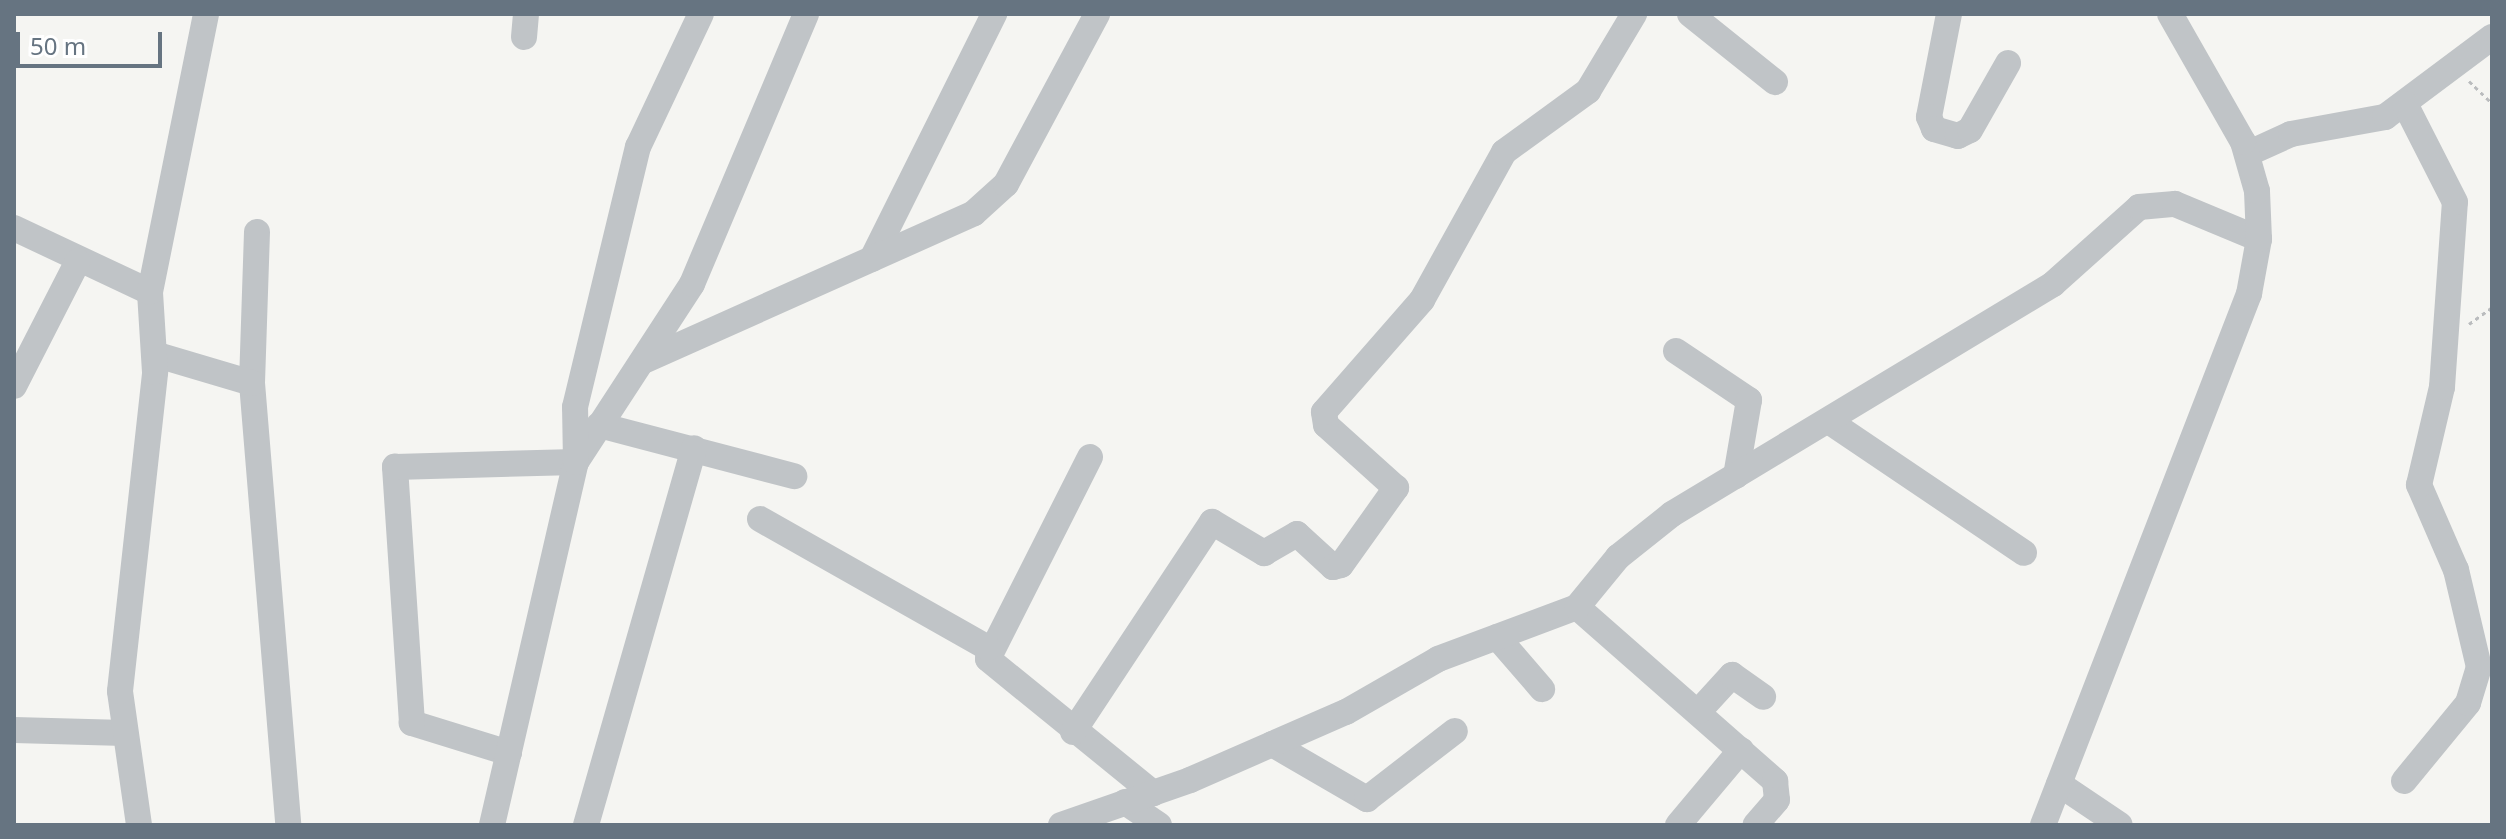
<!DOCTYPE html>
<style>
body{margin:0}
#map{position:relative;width:2506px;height:839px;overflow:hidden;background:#f5f5f2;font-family:"Noto Sans",sans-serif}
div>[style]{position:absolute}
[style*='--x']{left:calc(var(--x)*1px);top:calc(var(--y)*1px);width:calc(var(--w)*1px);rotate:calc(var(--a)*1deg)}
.path>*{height:3px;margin-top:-1.5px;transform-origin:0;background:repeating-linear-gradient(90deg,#babcbe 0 4px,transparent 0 8px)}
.minor>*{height:26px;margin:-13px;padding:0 13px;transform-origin:13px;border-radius:13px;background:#c0c4c7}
span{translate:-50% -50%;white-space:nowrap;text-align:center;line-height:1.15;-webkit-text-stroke:8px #fff;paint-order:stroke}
.frame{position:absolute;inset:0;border:16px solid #667481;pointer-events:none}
.scale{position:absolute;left:16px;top:32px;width:146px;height:36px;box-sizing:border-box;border:4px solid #667481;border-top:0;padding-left:10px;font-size:24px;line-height:28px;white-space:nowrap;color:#667481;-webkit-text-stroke:6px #fff;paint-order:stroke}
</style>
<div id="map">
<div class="path">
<div style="--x:2469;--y:81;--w:32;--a:44"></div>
<div style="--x:2469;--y:324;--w:29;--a:-36"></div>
</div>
<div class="minor">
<div style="--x:1690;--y:14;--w:109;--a:38.7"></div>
<div style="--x:1949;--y:14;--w:105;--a:101"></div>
<div style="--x:1929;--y:117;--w:13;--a:67"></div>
<div style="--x:1934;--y:129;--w:25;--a:16"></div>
<div style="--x:1958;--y:136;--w:13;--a:-27"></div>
<div style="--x:1970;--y:130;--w:77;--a:-60.4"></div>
<div style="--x:524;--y:37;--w:23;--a:-85"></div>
<div style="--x:2247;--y:154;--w:48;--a:-24.4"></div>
<div style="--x:2291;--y:134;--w:96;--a:-10.3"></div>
<div style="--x:2385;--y:117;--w:134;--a:-36.8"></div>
<div style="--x:14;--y:228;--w:150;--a:25.2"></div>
<div style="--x:257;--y:232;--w:151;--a:91.9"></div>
<div style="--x:252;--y:383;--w:443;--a:85.3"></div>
<div style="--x:872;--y:259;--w:274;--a:-63.5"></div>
<div style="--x:1676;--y:351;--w:88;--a:33.9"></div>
<div style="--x:1749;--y:400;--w:77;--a:99.7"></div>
<div style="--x:154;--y:354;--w:102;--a:16.5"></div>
<div style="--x:646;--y:360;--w:359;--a:-24.1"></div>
<div style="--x:974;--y:213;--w:43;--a:-42.2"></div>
<div style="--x:1006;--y:184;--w:193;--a:-61.8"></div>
<div style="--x:14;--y:386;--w:140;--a:-62.9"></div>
<div style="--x:1830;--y:422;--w:234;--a:34"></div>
<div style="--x:599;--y:425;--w:202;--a:14.7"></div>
<div style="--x:1090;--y:457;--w:226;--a:116.8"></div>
<div style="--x:988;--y:659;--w:213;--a:39.1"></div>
<div style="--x:760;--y:519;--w:262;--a:29.5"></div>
<div style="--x:1577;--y:607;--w:264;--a:41.3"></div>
<div style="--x:1775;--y:781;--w:19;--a:84"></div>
<div style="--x:1777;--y:800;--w:33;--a:131"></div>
<div style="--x:1497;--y:637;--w:69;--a:49.1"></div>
<div style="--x:1699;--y:711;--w:49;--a:-47.5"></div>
<div style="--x:1732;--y:675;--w:38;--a:35"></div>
<div style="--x:14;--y:730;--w:111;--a:1.5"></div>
<div style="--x:1073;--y:732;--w:252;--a:-56.5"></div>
<div style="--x:1212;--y:522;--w:61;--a:30.8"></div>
<div style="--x:1264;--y:553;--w:38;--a:-30"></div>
<div style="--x:1297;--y:534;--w:49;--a:42.5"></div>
<div style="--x:1333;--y:567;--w:8;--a:-14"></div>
<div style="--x:1341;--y:565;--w:95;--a:-54.5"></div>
<div style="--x:1396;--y:488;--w:94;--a:-138"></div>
<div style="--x:1326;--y:425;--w:13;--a:-99"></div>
<div style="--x:1324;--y:412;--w:149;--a:-48.8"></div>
<div style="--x:1422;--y:300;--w:169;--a:-61"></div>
<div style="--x:1504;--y:152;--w:104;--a:-36"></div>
<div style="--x:1588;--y:91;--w:90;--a:-59.1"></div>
<div style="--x:1272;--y:744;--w:110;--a:30.1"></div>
<div style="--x:1367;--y:799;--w:111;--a:-37.7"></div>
<div style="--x:509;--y:753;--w:102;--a:-162.8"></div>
<div style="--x:412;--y:723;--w:257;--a:-93.8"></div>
<div style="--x:395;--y:467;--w:181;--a:-1.6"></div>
<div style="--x:576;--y:462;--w:212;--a:-56.9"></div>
<div style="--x:692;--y:284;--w:293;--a:-67.1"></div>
<div style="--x:2404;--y:781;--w:101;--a:-50.6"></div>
<div style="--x:2468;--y:703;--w:38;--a:-73"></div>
<div style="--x:2479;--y:667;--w:100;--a:-103.3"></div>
<div style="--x:2456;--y:570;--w:93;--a:-113.5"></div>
<div style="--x:2419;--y:485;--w:101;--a:-76.8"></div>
<div style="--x:2442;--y:387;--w:185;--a:-86"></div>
<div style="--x:2455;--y:202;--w:110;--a:-117"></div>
<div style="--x:2059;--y:784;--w:73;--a:33.9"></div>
<div style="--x:1125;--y:802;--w:41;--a:34.1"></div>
<div style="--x:139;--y:825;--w:135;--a:-98.1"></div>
<div style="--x:120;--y:691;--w:321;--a:-83.7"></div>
<div style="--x:155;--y:372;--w:80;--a:-93.6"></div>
<div style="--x:150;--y:292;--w:284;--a:-78.6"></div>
<div style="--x:492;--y:825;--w:373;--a:-77"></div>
<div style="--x:576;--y:462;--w:55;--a:-91"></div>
<div style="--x:575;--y:407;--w:268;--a:-76.4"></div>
<div style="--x:638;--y:147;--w:147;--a:-64.7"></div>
<div style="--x:586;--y:825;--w:392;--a:-74"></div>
<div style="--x:1061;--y:825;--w:137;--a:-19.2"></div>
<div style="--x:1190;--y:780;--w:170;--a:-23.6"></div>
<div style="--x:1346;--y:712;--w:106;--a:-29.9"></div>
<div style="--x:1438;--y:659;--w:148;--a:-20.5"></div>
<div style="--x:1577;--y:607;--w:65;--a:-50.6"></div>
<div style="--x:1618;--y:557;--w:69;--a:-38.5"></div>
<div style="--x:1672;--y:514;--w:445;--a:-31.1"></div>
<div style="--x:2053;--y:284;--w:115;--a:-41.8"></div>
<div style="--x:2139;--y:207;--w:36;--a:-5"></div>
<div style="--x:2175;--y:204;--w:91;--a:22.6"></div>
<div style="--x:1678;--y:825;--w:98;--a:-50"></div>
<div style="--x:2043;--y:825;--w:570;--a:-68.8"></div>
<div style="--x:2249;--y:294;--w:56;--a:-79.7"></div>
<div style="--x:2259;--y:239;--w:48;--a:-92.4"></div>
<div style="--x:2257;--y:191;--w:51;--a:-105.9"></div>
<div style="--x:2243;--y:142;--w:147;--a:-119.7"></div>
</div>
<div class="frame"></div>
<div class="scale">50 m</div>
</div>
